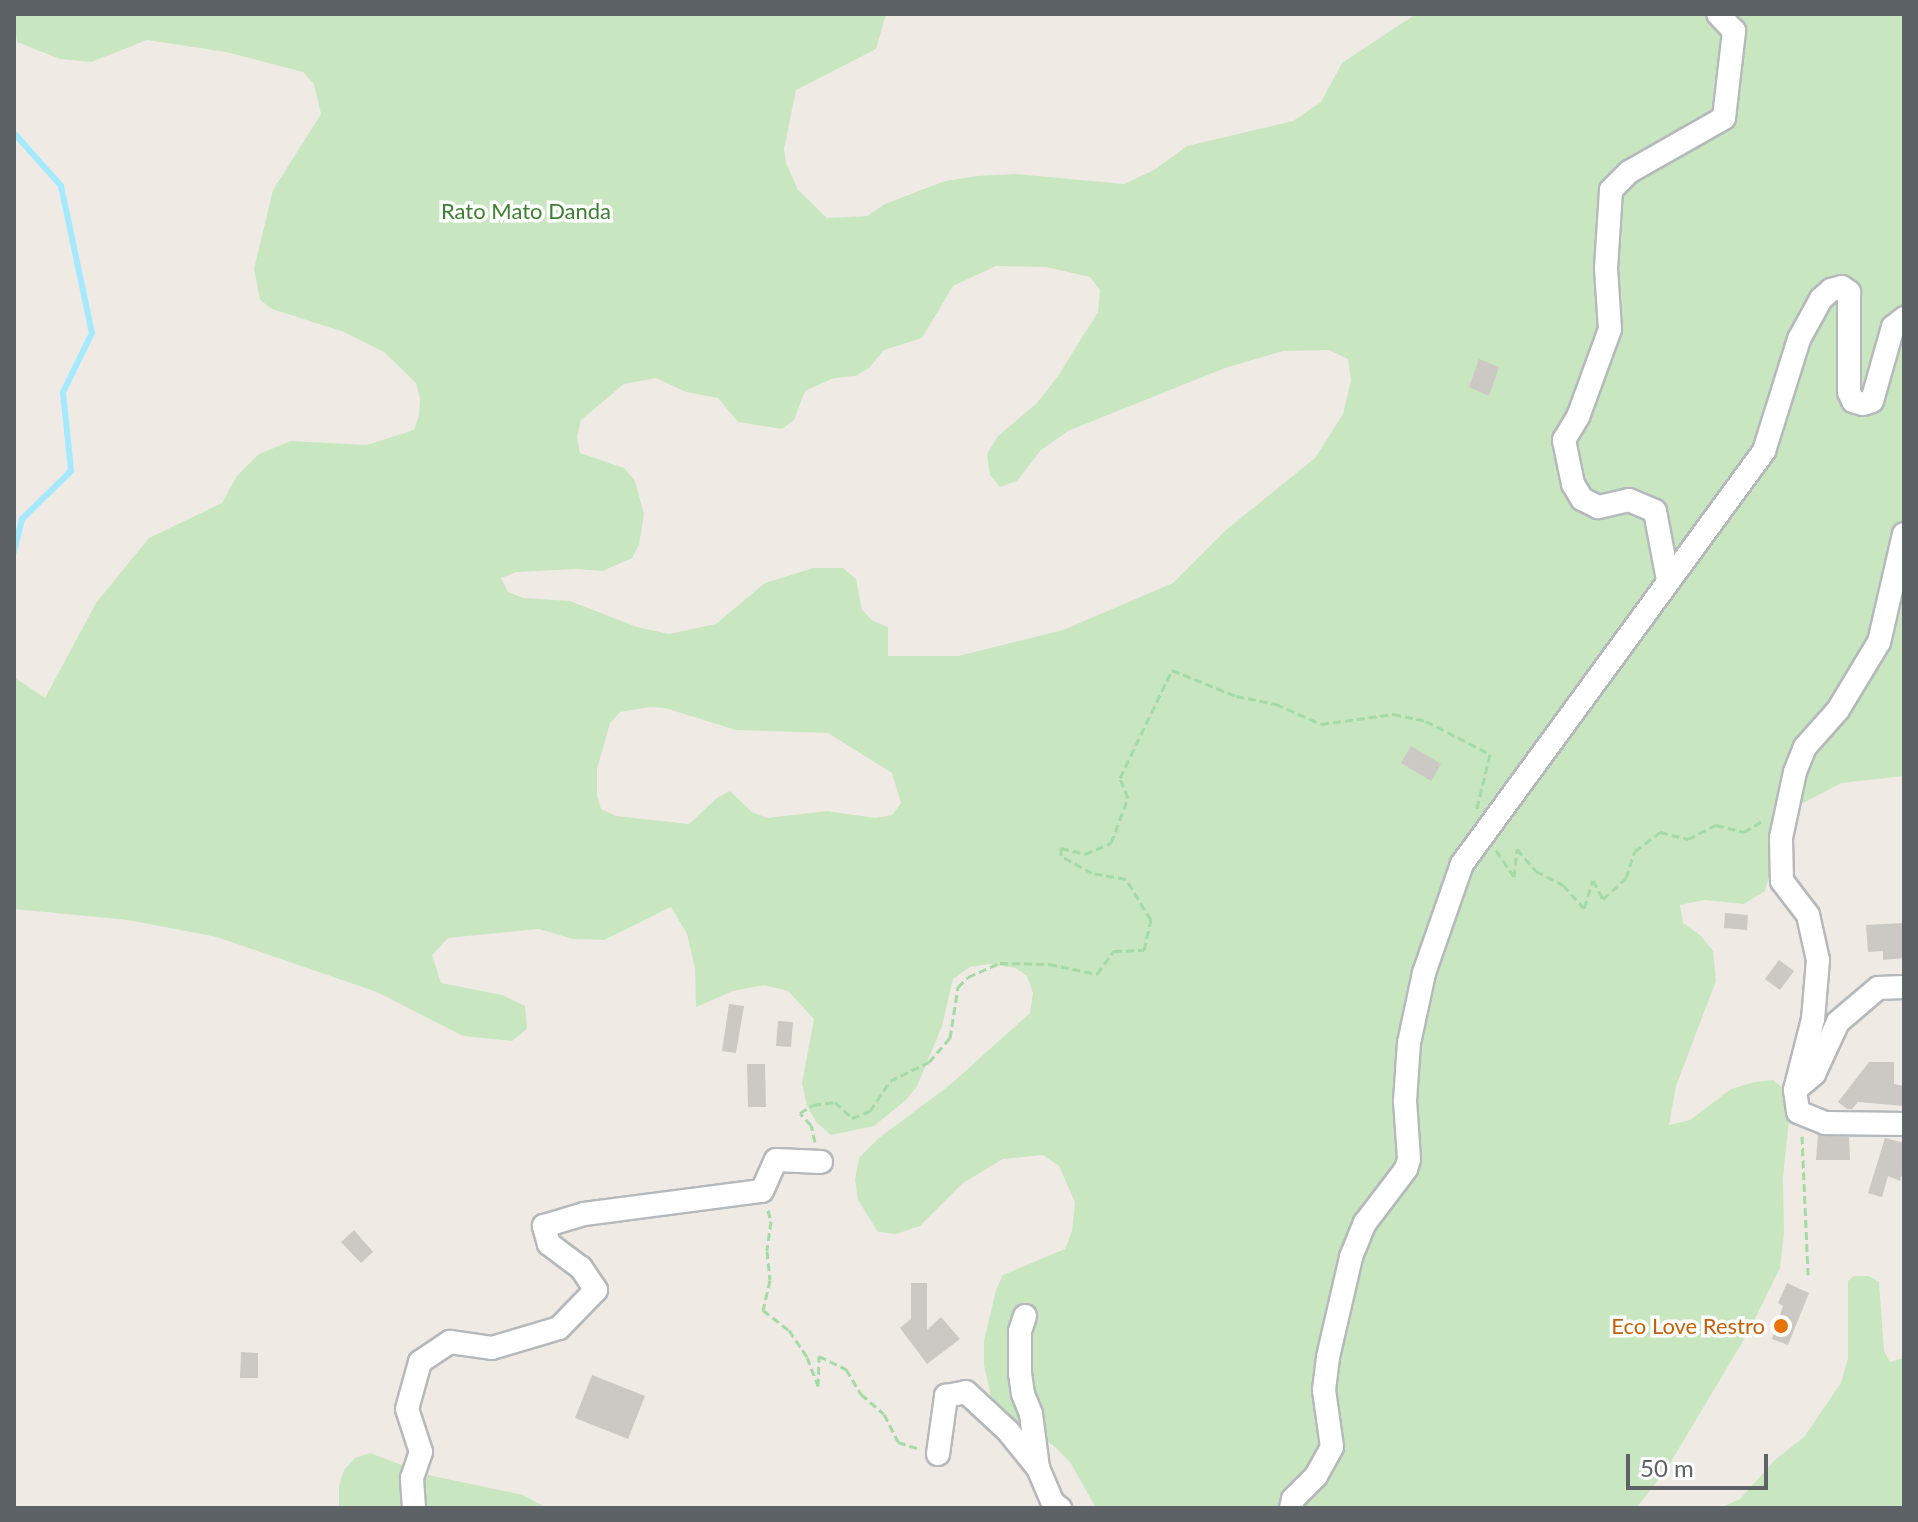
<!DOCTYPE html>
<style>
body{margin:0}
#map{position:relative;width:1918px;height:1522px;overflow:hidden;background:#efebe4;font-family:Lato,sans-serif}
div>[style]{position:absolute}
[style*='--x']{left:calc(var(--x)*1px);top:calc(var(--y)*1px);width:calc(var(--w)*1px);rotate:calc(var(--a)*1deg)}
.green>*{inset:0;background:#c8e7c0}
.stream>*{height:6px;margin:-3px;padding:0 3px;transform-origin:3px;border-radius:3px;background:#a5e9ff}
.building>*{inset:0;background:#ccc8c3}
.path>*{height:3px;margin-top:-1.5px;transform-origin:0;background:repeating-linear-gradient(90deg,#a3daa6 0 8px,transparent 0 12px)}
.roads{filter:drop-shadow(2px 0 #b5b9bc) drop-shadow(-2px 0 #b5b9bc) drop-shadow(0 2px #b5b9bc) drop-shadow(0 -2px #b5b9bc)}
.minor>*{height:22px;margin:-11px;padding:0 11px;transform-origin:11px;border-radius:11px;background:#fff}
.dots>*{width:22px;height:22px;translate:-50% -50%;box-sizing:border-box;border:4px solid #fff;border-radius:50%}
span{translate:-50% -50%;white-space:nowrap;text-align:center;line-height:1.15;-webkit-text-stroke:7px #fff;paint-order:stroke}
.park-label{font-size:22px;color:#3d8030}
.food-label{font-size:22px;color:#c56008}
.right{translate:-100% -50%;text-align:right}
.frame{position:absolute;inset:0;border:16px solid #5c6265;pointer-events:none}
.scale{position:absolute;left:1626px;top:1454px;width:142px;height:36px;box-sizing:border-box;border:4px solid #5c6265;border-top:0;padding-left:10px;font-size:24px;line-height:28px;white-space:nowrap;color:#5c6265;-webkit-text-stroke:6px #fff;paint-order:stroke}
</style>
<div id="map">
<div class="green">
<div style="clip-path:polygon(evenodd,14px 14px,886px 14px,876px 49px,796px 90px,784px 149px,786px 163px,798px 190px,827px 218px,867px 216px,885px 204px,945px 181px,977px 176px,1016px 174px,1124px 184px,1154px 170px,1187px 146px,1293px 121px,1321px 102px,1342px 63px,1416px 14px,1904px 14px,1904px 776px,1841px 783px,1796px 807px,1784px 823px,1765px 891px,1744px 904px,1704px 900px,1680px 905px,1683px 923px,1700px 935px,1713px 951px,1716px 981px,1676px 1086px,1669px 1125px,1690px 1120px,1731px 1089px,1755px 1082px,1773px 1080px,1784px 1089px,1789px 1119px,1783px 1177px,1784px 1232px,1780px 1268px,1749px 1331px,1666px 1470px,1636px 1508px,1096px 1508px,1070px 1462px,1054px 1446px,1012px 1419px,992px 1401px,984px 1365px,984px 1341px,996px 1290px,1003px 1275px,1065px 1249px,1072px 1231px,1075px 1202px,1059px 1166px,1043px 1155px,1003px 1159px,963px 1183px,920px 1226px,896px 1234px,878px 1232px,858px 1200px,855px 1180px,859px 1158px,879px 1138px,951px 1084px,1030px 1013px,1033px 993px,1027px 976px,1015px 968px,988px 964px,970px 967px,953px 979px,942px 1026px,917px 1086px,906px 1100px,874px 1126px,831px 1135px,816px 1122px,807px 1106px,802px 1083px,814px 1019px,788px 991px,764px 985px,733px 991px,696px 1007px,695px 968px,687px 934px,671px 907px,604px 940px,573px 939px,539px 929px,448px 938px,432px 955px,441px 983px,502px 995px,525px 1006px,527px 1029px,512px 1041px,463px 1036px,377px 992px,217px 937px,128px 920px,14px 909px,14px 677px,45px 698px,96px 603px,149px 538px,222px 503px,237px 476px,259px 454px,291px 441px,367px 445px,414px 430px,419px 415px,420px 399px,416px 383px,384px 352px,344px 332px,272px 309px,260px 300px,254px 269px,273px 190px,321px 114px,314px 84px,303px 72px,226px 52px,147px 40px,91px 62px,60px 59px,17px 42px,14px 14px,996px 266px,1046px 267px,1090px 277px,1100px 290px,1098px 312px,1058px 376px,1037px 403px,998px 436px,987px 454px,990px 475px,1000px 487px,1017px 481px,1041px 450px,1068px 431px,1225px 368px,1283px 351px,1329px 350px,1348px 359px,1351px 380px,1343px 414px,1315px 458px,1226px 530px,1173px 583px,1063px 630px,958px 656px,888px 656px,888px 627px,873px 621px,862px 610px,856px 579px,843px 568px,813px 568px,765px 583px,716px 624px,669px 634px,637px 627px,570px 601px,523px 598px,508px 592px,501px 578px,516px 572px,575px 569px,603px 571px,632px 558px,639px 545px,644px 514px,635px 481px,624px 468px,580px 453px,577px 437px,581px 420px,624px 384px,656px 378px,686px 392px,718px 398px,738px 422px,782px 429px,794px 420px,805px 391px,834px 378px,855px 376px,869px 368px,884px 350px,922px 338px,953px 286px,996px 266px,14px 14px,650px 707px,665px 708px,736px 730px,828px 733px,892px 773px,901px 803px,892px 815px,875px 818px,827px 811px,767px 818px,752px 812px,730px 791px,717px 798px,689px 824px,616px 816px,601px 809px,597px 796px,597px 769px,610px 723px,620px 712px,650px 707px)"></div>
<div style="clip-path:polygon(1854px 1276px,1869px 1276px,1879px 1282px,1884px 1351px,1890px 1362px,1904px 1358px,1904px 1508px,1720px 1508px,1740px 1499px,1775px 1460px,1804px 1437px,1841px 1383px,1848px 1358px,1848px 1281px)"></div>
<div style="clip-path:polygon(370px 1453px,428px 1475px,523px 1495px,547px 1508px,339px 1508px,339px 1486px,344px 1470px,355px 1458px)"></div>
</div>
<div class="stream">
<div style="--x:14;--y:133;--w:71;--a:48.4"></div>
<div style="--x:61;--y:186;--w:150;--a:78.1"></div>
<div style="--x:92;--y:333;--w:66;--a:116.2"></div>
<div style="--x:63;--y:392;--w:79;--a:84.2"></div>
<div style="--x:71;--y:471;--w:69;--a:135.6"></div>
<div style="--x:22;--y:519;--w:34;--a:104"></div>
</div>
<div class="building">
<div style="clip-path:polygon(1479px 359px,1499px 367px,1489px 396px,1469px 387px)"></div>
<div style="clip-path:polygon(1411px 746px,1441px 764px,1431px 781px,1401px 763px)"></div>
<div style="clip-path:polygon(1725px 913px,1748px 915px,1747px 930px,1724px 928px)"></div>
<div style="clip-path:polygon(1903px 923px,1904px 958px,1883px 960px,1883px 951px,1868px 952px,1866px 925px)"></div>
<div style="clip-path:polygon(1779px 960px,1794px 971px,1780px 990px,1765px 979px)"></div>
<div style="clip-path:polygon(729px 1004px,744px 1006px,736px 1053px,722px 1051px)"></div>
<div style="clip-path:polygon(778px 1021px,793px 1022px,791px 1047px,776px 1046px)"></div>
<div style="clip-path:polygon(1869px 1062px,1894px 1062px,1894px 1084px,1904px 1086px,1904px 1106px,1858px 1102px,1852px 1109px,1847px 1109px,1838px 1102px)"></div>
<div style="clip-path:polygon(747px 1064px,765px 1064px,766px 1107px,748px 1107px)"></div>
<div style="clip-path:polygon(1818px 1135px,1849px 1137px,1850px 1160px,1816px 1160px)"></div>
<div style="clip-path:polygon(1885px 1138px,1904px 1143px,1904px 1168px,1900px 1181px,1888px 1176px,1882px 1197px,1868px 1193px)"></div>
<div style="clip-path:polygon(354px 1230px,373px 1252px,361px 1263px,341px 1242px)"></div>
<div style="clip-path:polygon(911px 1283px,927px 1283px,927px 1330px,941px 1317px,960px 1339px,927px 1364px,900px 1328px,911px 1319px)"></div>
<div style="clip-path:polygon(1787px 1283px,1809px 1293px,1788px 1345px,1772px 1339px,1783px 1306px,1778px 1303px)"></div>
<div style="clip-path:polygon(241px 1352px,258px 1353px,258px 1378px,240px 1378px)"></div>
<div style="clip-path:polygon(592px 1375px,645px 1396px,628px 1439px,575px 1418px)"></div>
</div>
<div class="path">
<div style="--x:1496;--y:850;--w:32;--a:56"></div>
<div style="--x:1514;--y:877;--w:28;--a:-84"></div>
<div style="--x:1517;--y:849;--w:29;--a:49"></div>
<div style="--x:1536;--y:871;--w:30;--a:27"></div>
<div style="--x:1563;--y:885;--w:31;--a:48"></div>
<div style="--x:1584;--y:908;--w:29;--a:-72"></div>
<div style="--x:1593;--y:880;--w:21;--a:62"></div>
<div style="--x:1603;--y:899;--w:31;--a:-42"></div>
<div style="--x:1626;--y:878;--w:28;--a:-72"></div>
<div style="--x:1635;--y:851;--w:31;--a:-37"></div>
<div style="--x:1660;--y:832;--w:29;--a:14"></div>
<div style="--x:1688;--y:839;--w:31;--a:-27"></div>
<div style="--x:1716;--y:825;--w:29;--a:14"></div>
<div style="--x:1744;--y:832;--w:23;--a:-31"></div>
<div style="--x:1802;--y:1136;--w:139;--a:87.5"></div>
<div style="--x:815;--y:1142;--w:17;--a:-103"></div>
<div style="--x:811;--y:1125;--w:16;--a:-133"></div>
<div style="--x:800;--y:1113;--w:15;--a:-32"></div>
<div style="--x:813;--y:1105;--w:22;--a:-8"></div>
<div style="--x:835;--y:1102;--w:23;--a:43"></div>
<div style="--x:852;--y:1118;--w:19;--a:-21"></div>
<div style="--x:870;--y:1111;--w:36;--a:-56"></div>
<div style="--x:890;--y:1081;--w:43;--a:-26"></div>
<div style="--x:929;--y:1062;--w:32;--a:-49"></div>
<div style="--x:950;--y:1038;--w:52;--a:-81.1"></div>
<div style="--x:958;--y:987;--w:14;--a:-45"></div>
<div style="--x:968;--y:977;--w:35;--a:-24"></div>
<div style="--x:1000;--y:963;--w:49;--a:1.2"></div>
<div style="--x:1049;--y:964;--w:49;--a:11.8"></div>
<div style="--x:1097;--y:974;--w:29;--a:-54"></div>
<div style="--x:1114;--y:951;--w:30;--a:-2"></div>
<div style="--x:1144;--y:950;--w:31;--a:-77"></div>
<div style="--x:1151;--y:920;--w:48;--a:-121.4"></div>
<div style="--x:1126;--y:879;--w:35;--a:-170"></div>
<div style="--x:1092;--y:873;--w:35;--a:-151"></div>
<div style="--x:1061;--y:856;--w:8;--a:-90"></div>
<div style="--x:1061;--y:848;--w:25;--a:14"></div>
<div style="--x:1085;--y:854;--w:28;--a:-23"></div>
<div style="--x:1111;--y:843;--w:48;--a:-69.3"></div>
<div style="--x:1128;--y:798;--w:22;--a:-112"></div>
<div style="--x:1120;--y:778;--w:120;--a:-64.3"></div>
<div style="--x:1172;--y:670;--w:69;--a:22.1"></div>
<div style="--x:1236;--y:696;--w:41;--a:11.3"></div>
<div style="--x:1276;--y:704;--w:49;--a:24"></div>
<div style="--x:1321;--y:724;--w:73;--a:-7.9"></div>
<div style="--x:1393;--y:714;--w:34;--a:12"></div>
<div style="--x:1426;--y:721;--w:72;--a:27.3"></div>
<div style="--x:1490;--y:754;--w:56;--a:103.5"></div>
<div style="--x:768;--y:1210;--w:11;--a:75"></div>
<div style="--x:771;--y:1221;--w:30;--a:98"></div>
<div style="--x:767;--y:1251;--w:29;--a:84"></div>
<div style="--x:770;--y:1280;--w:31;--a:103"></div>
<div style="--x:763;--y:1310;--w:33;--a:38"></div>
<div style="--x:789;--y:1330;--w:32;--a:56"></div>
<div style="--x:807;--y:1357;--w:31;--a:69"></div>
<div style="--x:818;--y:1386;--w:30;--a:-88"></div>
<div style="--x:819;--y:1356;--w:30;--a:26"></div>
<div style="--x:846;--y:1369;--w:29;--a:59"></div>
<div style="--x:861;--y:1394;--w:30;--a:41"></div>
<div style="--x:884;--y:1414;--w:31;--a:63"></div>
<div style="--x:898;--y:1442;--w:20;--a:18"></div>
</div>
<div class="roads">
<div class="minor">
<div style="--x:1904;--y:534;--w:111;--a:103"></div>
<div style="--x:1879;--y:642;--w:79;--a:121.1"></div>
<div style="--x:1838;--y:710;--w:50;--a:131.7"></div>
<div style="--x:1805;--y:747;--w:27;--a:112"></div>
<div style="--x:1795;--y:772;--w:67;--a:102"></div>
<div style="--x:1781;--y:838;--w:43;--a:88.7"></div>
<div style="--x:1782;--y:881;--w:43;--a:52.6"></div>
<div style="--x:1808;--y:915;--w:46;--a:77.5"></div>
<div style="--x:1818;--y:960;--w:59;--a:94.8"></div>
<div style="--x:1813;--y:1019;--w:73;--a:104.2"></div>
<div style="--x:1795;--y:1090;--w:22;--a:82"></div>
<div style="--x:1798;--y:1112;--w:29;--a:22"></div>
<div style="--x:1825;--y:1123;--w:79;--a:0.7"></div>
<div style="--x:1668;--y:580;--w:70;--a:-100.7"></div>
<div style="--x:1655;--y:511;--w:28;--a:-157"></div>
<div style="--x:1629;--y:500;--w:32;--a:167"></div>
<div style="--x:1598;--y:507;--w:18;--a:-153"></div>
<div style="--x:1582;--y:499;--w:17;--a:-121"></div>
<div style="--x:1573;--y:484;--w:45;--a:-101.6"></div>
<div style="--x:1564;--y:440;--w:27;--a:-59"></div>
<div style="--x:1578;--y:417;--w:94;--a:-70"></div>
<div style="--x:1610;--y:329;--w:61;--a:-93.8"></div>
<div style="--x:1606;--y:268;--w:78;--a:-86.3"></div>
<div style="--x:1611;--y:190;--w:25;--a:-45"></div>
<div style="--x:1629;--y:172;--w:109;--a:-29.6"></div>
<div style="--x:1724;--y:118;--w:88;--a:-83.4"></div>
<div style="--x:1734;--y:31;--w:23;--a:-133"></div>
<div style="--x:1795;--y:1090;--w:25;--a:-40"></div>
<div style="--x:1814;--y:1074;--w:57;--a:-65.2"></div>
<div style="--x:1838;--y:1022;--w:52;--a:-40.4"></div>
<div style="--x:1878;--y:988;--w:26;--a:-2"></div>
<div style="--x:1025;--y:1316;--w:16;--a:108"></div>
<div style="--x:1020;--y:1331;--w:42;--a:90"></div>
<div style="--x:1020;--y:1373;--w:21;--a:82"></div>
<div style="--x:1023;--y:1394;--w:22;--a:68"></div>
<div style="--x:1031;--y:1414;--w:54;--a:82.6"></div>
<div style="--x:938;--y:1454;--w:59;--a:-82.1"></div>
<div style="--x:946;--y:1396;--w:20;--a:-11"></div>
<div style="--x:966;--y:1392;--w:57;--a:42.9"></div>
<div style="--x:1008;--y:1431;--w:48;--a:51"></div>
<div style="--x:1038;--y:1468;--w:38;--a:67"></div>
<div style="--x:1053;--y:1503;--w:9;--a:36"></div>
<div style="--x:414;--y:1508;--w:30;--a:-94"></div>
<div style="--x:412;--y:1478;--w:28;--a:-71"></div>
<div style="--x:421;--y:1452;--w:45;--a:-108"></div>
<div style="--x:407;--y:1409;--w:49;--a:-74.5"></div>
<div style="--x:420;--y:1362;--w:36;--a:-34"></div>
<div style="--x:450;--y:1342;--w:42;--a:8.1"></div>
<div style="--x:492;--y:1348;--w:70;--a:-16.6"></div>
<div style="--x:559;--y:1328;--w:53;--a:-45.8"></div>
<div style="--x:596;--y:1290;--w:27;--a:-124"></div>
<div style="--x:581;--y:1268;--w:40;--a:-143"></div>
<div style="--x:549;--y:1244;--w:19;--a:-106"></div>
<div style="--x:544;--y:1226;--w:42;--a:-16.7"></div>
<div style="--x:584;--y:1214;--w:179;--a:-7.4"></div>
<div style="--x:762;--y:1191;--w:34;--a:-66"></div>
<div style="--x:776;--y:1160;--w:45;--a:2.5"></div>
<div style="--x:1291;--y:1508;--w:9;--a:-77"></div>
<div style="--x:1293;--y:1499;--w:33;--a:-45"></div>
<div style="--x:1316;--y:1476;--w:33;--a:-61"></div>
<div style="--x:1332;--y:1447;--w:58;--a:-98"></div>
<div style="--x:1324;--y:1390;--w:33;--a:-83"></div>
<div style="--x:1328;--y:1357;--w:103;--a:-77"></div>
<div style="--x:1351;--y:1257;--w:37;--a:-68"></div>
<div style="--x:1365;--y:1223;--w:68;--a:-52.8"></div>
<div style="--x:1406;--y:1169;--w:10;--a:-73"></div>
<div style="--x:1409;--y:1159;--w:58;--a:-93.9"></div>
<div style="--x:1405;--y:1101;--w:58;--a:-86.1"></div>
<div style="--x:1409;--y:1043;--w:72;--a:-77.9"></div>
<div style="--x:1424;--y:973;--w:115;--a:-70.8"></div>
<div style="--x:1462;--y:864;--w:512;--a:-53.82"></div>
<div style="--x:1764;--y:451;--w:117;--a:-72.6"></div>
<div style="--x:1799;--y:339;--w:46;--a:-61.2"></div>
<div style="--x:1821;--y:299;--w:13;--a:-42"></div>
<div style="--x:1831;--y:290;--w:11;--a:-15"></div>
<div style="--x:1842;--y:287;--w:9;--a:36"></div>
<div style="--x:1849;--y:292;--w:100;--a:90"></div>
<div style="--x:1849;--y:392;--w:10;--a:66"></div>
<div style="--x:1853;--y:401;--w:10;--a:17"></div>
<div style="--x:1863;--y:404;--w:9;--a:-18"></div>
<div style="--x:1872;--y:401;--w:77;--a:-74.2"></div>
<div style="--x:1893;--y:327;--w:14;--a:-39"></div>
</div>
</div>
<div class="dots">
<div style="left:1781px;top:1326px;background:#e8710a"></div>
</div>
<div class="park-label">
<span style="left:526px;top:211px">Rato Mato Danda</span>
</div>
<div class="food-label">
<span class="right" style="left:1765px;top:1326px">Eco Love Restro</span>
</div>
<div class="frame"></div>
<div class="scale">50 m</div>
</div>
